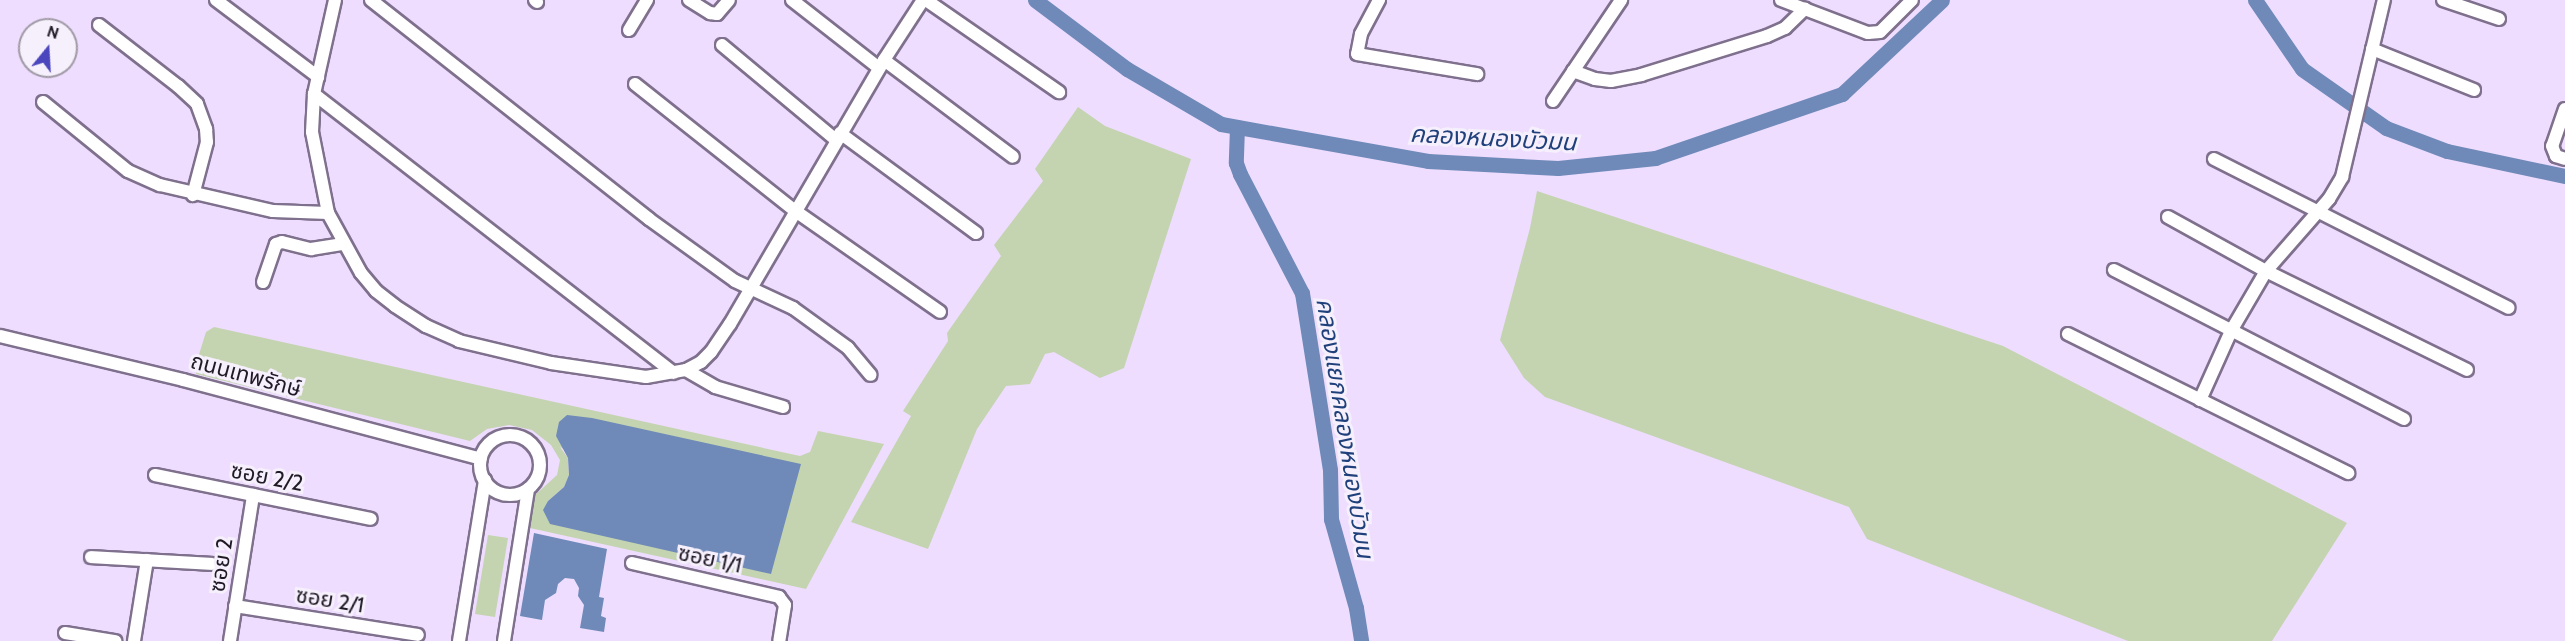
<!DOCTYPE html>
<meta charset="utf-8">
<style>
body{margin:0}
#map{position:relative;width:2565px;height:641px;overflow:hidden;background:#eeddfe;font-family:Cabin,"Noto Sans Thai",sans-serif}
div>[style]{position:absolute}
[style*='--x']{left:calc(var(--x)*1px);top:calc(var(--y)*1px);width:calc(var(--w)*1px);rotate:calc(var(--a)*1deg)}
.green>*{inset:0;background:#c4d4b1}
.water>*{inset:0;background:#6f8ab9}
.canal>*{height:15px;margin:-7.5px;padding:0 7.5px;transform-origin:7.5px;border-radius:7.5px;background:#6f8ab9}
.roads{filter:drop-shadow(2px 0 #7f708d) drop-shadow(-2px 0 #7f708d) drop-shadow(0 2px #7f708d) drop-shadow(0 -2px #7f708d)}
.minor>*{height:12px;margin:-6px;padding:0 6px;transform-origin:6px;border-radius:6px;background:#fff}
.minor>.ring{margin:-6px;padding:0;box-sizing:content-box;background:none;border:12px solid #fff;border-radius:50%}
span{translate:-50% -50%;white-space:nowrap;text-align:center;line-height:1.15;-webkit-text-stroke:6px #f6effc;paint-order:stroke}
.street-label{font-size:22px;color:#201a26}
.water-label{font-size:24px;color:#1f407a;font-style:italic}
.north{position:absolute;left:18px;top:18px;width:60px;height:60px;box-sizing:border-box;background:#f6effc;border:2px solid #a09aa6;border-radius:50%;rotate:18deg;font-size:16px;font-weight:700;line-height:24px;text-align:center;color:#201a26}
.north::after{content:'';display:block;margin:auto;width:21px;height:27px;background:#4b46bd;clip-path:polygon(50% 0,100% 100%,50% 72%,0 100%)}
</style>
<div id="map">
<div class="green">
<div style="clip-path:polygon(1078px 107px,1105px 126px,1191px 159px,1124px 368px,1100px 378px,1054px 352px,1045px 354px,1030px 384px,1006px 386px,977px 429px,928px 549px,851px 522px,911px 416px,903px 411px,948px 341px,947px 333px,1001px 256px,994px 245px,1043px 181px,1035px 169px)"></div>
<div style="clip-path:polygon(1537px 191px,2003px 346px,2347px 523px,2272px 641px,2128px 641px,1867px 539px,1849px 507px,1545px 397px,1524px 378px,1500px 340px,1530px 228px)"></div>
<div style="clip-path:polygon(evenodd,214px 327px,800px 456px,810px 452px,818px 431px,884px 444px,806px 589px,530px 528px,533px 497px,557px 475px,560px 460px,551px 445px,532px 430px,509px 425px,487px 429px,470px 441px,196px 374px,196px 364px,206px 332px,214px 327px,560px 447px,771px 574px,548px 501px,564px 487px,569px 476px,568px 458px,560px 447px)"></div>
<div style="clip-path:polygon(488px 535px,508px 538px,495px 617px,475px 614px)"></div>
</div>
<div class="water">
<div style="clip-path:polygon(567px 415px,592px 418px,801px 464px,771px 574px,550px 524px,543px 510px,548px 501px,564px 487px,569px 475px,568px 458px,556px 436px,559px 422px)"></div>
<div style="clip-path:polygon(534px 533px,607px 549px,599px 597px,604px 598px,601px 616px,606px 618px,604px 632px,580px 628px,584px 605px,578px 596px,579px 588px,574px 579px,565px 578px,558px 584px,556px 593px,545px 600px,542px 620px,520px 616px)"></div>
</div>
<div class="canal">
<div style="--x:1035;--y:0;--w:115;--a:36.9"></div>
<div style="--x:1127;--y:69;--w:109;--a:30.3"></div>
<div style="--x:1221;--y:124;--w:210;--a:10.1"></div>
<div style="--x:1428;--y:161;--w:130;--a:3.1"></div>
<div style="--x:1558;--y:168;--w:98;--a:-5.9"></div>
<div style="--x:1655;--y:158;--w:198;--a:-18.9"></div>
<div style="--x:1842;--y:94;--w:137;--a:-43.2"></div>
<div style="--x:2255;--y:0;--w:83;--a:55.7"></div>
<div style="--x:2302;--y:69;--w:103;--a:35.1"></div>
<div style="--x:2386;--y:128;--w:65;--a:20.7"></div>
<div style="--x:2447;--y:151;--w:121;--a:12"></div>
<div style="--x:1237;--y:127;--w:36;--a:92"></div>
<div style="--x:1236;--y:163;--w:12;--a:70"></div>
<div style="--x:1240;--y:174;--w:134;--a:62.5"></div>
<div style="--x:1302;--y:293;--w:179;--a:81"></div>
<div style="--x:1330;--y:470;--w:49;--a:88.8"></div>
<div style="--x:1331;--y:519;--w:92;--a:74.3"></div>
<div style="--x:1356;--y:608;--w:33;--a:81"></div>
</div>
<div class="roads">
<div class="minor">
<div style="--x:216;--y:0;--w:128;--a:37"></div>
<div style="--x:335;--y:0;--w:96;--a:102.6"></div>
<div style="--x:314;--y:94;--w:38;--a:93"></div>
<div style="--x:312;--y:132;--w:83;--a:78.8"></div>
<div style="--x:328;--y:213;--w:68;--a:61.2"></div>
<div style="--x:361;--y:273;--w:23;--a:50"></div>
<div style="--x:376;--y:291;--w:24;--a:38"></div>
<div style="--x:395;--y:306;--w:37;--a:33"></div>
<div style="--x:426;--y:326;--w:36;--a:24"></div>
<div style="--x:459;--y:341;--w:95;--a:13.4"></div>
<div style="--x:551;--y:363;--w:96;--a:8.4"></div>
<div style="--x:646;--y:377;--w:41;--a:-9.9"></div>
<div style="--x:686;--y:370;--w:17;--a:-28"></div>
<div style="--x:701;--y:362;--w:14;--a:-45"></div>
<div style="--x:711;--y:352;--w:34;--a:-56"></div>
<div style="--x:730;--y:324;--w:306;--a:-59.7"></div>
<div style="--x:884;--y:60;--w:72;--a:-57"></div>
<div style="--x:371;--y:0;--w:354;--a:38.2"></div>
<div style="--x:649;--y:219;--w:106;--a:35.8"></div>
<div style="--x:735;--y:281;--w:64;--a:25"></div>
<div style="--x:793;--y:308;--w:68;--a:36"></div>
<div style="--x:848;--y:348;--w:35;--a:50"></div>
<div style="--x:535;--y:0;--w:3;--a:45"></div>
<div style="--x:689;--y:0;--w:25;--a:32"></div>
<div style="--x:710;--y:13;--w:7;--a:8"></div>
<div style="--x:717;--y:14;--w:18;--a:-49"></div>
<div style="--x:792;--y:0;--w:110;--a:38"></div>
<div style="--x:926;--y:0;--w:162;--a:34.7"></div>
<div style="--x:1379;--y:0;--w:38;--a:118"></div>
<div style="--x:1361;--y:34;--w:20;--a:101"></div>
<div style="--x:1357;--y:54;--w:122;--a:9.5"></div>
<div style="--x:1781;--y:0;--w:93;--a:20.8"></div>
<div style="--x:1868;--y:33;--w:12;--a:-5"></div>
<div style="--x:1880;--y:32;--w:45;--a:-45"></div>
<div style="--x:2443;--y:0;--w:59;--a:18.7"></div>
<div style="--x:99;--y:25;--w:100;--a:37.7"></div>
<div style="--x:178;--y:86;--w:26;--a:43"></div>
<div style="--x:197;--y:104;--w:27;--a:70"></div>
<div style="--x:206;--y:129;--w:13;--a:86"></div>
<div style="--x:207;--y:142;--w:55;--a:104.8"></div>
<div style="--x:629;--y:30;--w:35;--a:-59"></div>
<div style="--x:722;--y:45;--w:148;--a:39.8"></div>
<div style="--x:2372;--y:49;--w:110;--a:21.9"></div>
<div style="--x:884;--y:60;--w:161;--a:36.9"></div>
<div style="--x:1573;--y:71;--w:23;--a:20"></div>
<div style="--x:1595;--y:79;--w:16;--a:7"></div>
<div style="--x:1611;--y:81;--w:31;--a:-11"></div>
<div style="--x:1641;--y:75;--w:132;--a:-17.2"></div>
<div style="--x:1767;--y:36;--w:20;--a:-24"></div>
<div style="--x:1785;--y:28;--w:28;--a:-44"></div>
<div style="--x:635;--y:84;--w:203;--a:38.4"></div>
<div style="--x:794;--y:210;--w:178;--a:34.9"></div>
<div style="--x:314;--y:94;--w:455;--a:37.8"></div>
<div style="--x:1553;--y:101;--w:122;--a:-56"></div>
<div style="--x:43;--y:102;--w:109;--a:39.1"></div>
<div style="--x:128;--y:171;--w:35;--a:24"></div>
<div style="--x:160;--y:185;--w:116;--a:13"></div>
<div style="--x:273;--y:211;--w:55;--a:2.1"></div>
<div style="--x:2565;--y:109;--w:39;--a:109"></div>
<div style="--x:2552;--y:146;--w:11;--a:68"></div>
<div style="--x:2556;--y:156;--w:9;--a:18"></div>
<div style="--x:840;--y:133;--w:169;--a:36.3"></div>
<div style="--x:2214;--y:159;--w:330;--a:26.8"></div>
<div style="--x:2168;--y:217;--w:112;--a:28.9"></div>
<div style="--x:2266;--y:271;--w:224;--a:26.2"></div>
<div style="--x:2114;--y:270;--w:326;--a:27.2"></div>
<div style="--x:263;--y:282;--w:40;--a:-71.1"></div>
<div style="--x:276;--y:244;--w:6;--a:-18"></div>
<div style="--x:282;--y:242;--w:30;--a:14"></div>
<div style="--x:311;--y:249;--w:31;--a:-9"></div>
<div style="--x:2068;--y:334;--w:313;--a:26.4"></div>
<div style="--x:0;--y:336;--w:188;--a:13.5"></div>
<div style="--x:183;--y:380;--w:308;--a:14.8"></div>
<div style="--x:686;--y:370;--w:34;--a:30"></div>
<div style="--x:715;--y:387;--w:71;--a:16.4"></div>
<div style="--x:2200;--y:400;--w:76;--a:-65.8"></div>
<div style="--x:2231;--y:331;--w:69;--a:-59.7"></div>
<div style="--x:2266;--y:271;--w:96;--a:-48.8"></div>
<div style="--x:2329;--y:199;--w:26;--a:-59"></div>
<div style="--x:2342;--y:177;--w:182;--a:-76.7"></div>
<div class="ring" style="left:480px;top:435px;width:48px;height:48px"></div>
<div style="--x:155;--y:475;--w:220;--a:11.5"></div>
<div style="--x:91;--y:557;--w:121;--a:3.3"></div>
<div style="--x:632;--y:563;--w:151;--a:13"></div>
<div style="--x:779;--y:597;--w:10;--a:53"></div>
<div style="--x:785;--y:605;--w:36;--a:99"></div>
<div style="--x:235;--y:606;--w:185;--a:9"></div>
<div style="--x:65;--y:633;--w:51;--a:9.1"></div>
<div style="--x:134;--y:641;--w:82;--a:-80.9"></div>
<div style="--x:230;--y:641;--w:148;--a:-81"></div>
<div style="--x:459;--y:641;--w:163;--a:-80.8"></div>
<div style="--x:504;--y:641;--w:154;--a:-81"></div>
</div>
</div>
<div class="street-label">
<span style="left:246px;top:375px;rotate:15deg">ถนนเทพรักษ์</span>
<span style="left:267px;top:477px;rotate:11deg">ซอย 2/2</span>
<span style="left:710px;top:559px;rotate:12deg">ซอย 1/1</span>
<span style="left:221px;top:565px;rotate:-81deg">ซอย 2</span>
<span style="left:330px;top:600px;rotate:9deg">ซอย 2/1</span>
</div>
<div class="water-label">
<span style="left:1493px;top:138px;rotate:3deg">คลองหนองบัวมน</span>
<span style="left:1345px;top:428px;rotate:81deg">คลองแยกคลองหนองบัวมน</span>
</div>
<div class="north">N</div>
</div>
